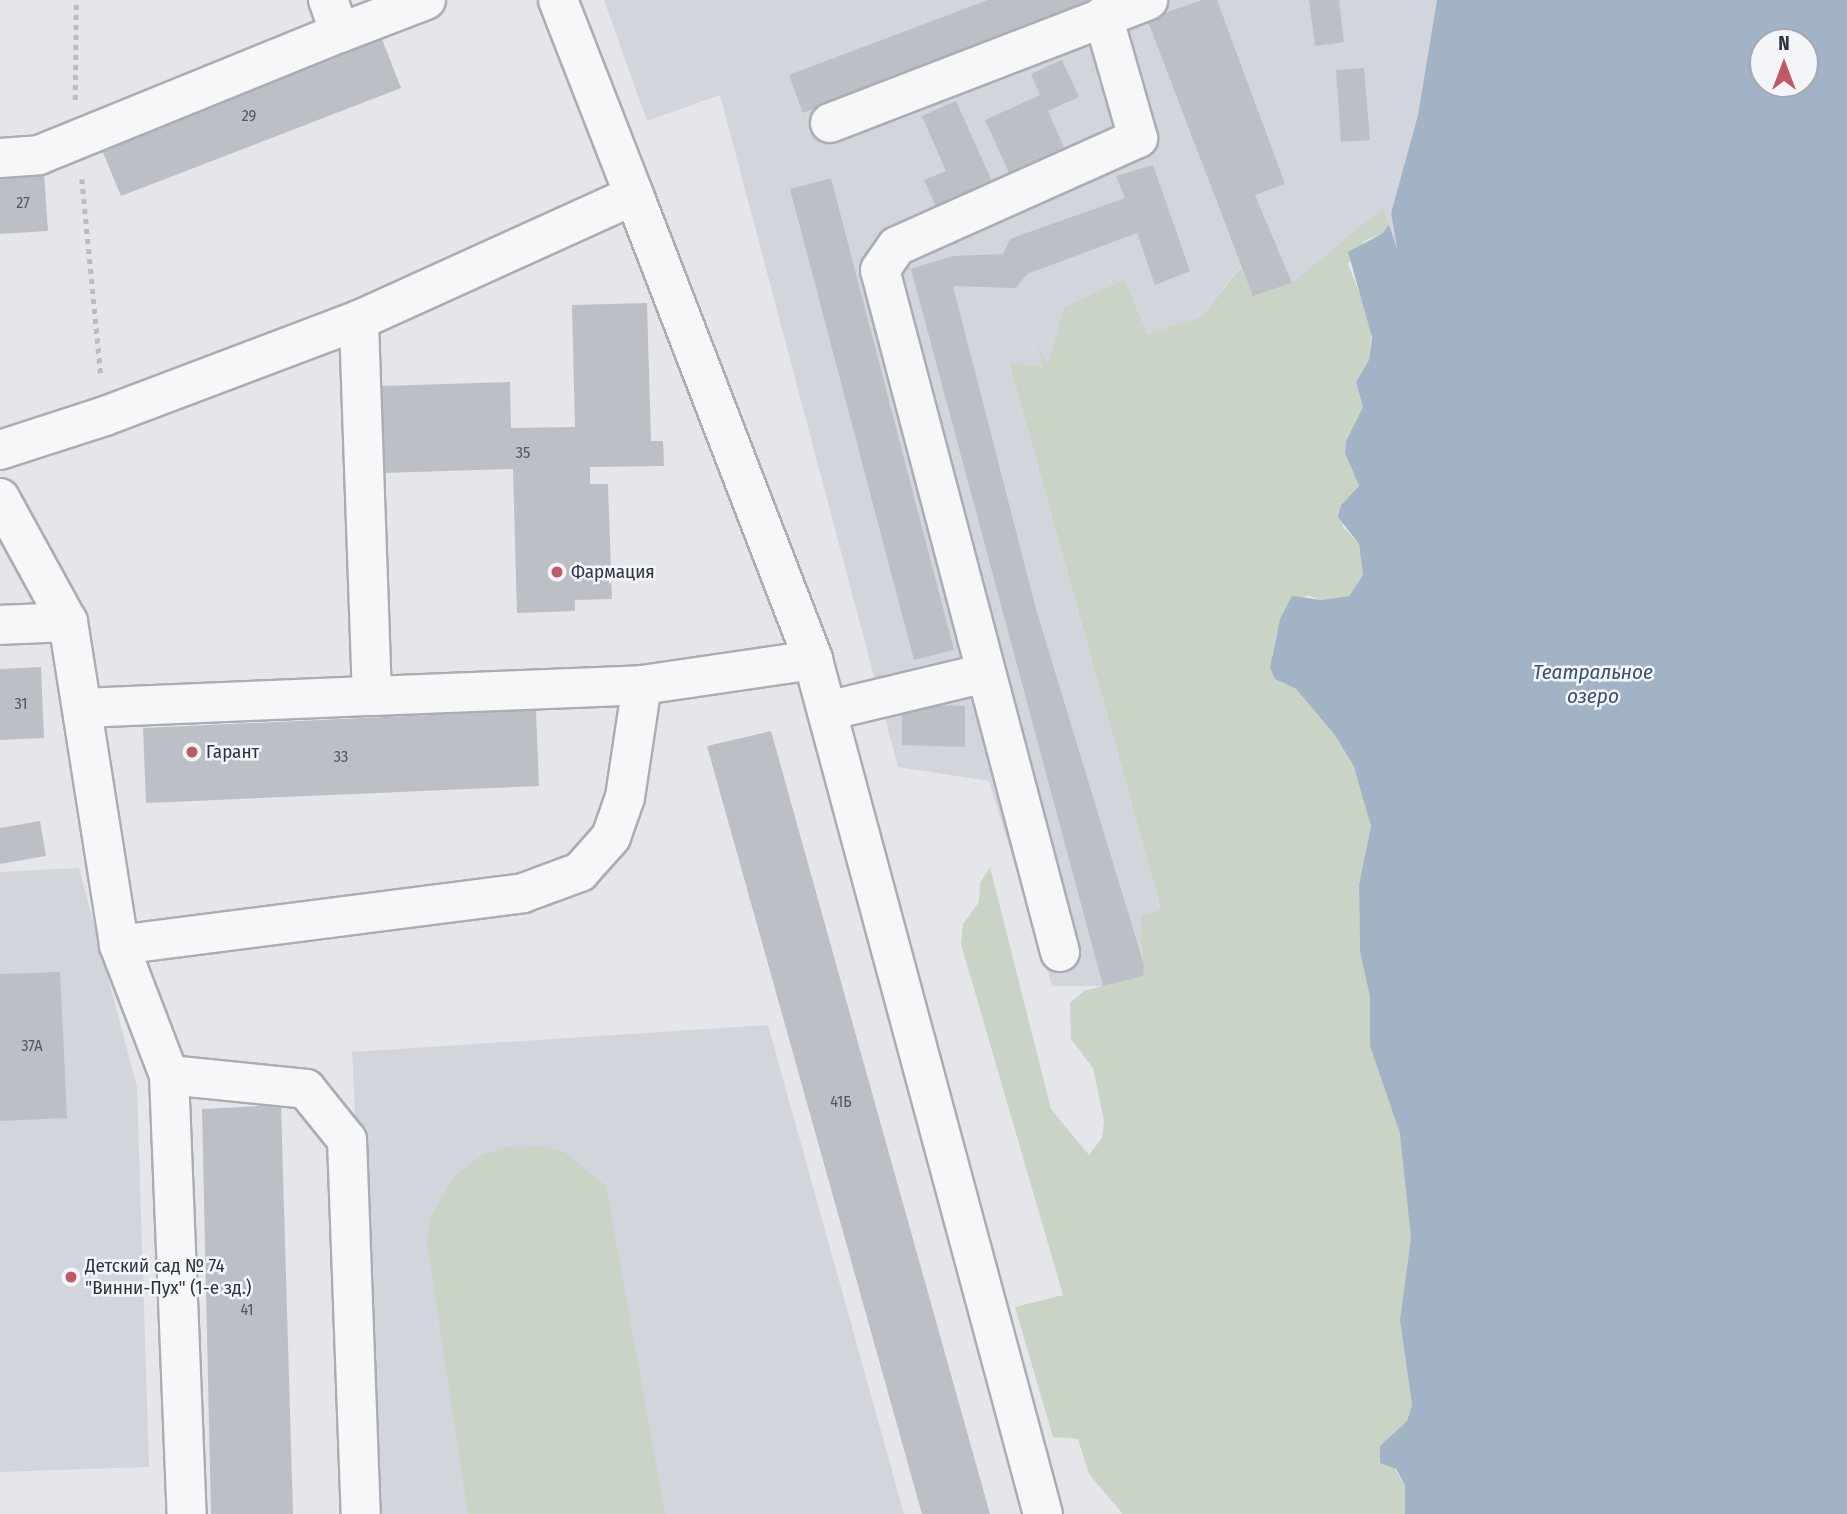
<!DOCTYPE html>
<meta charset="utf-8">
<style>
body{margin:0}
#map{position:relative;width:1847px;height:1514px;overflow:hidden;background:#e4e6ea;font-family:"Fira Sans Condensed",sans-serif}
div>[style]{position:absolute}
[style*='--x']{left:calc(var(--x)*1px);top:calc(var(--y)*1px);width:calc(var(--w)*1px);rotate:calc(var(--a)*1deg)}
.built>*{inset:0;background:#d2d5dc}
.green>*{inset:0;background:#c9d3c6}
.water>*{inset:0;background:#a3b3c6}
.building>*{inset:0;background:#bcbfc6}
.path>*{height:4.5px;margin-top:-2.25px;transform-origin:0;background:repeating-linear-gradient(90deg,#babcc2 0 5px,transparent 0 10px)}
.roads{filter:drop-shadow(2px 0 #a9adb4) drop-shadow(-2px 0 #a9adb4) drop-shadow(0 2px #a9adb4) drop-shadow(0 -2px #a9adb4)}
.minor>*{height:38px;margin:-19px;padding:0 19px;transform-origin:19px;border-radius:19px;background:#f6f7f9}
.dots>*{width:19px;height:19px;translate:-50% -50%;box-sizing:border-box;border:4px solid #f3f5f8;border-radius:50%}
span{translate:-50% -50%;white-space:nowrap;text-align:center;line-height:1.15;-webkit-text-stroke:5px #f3f5f8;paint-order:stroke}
.number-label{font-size:16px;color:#515762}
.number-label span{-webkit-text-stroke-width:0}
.poi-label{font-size:19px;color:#2d3441}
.left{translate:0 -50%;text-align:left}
.water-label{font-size:21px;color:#3c5170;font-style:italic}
.north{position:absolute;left:1749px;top:28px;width:70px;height:70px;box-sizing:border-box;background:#f3f5f8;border:2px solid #a4a8af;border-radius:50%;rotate:0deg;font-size:19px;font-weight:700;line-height:28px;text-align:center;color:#2d3441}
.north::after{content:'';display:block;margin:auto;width:24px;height:32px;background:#bf5964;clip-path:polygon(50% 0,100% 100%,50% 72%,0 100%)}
</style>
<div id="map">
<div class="built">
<div style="clip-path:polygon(604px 0,1437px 0,1418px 115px,1391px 213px,1397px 252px,1383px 209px,1292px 283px,1253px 296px,1241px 266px,1201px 317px,1147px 334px,1125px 281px,1048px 367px,1009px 364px,1161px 911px,1141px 948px,1143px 976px,1103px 986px,1052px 986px,989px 781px,898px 767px,720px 95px,647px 121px)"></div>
<div style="clip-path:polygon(79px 868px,137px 1087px,149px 1467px,0 1472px,0 872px)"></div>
<div style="clip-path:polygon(768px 1025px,904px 1514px,375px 1514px,352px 1052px)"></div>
</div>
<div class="green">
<div style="clip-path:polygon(1383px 208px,1389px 225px,1383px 233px,1364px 241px,1348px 264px,1372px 325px,1369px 360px,1356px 382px,1363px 407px,1346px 441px,1345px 453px,1359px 486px,1341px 505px,1343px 527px,1359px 544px,1363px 575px,1349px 596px,1321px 600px,1307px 595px,1277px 631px,1272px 655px,1275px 679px,1296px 689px,1335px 735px,1354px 767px,1369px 812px,1371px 826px,1359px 884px,1360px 952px,1370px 997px,1370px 1046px,1400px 1134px,1410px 1194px,1411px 1237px,1400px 1320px,1412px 1405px,1407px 1421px,1380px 1446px,1405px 1485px,1405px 1514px,1123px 1514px,1089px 1474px,1078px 1439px,1053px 1437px,1015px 1307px,1063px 1295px,961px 944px,963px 924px,979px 902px,980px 883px,990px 867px,1051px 1109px,1089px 1155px,1102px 1138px,1104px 1121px,1093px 1068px,1071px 1039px,1070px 1003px,1084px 991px,1143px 975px,1141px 915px,1161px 910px,1009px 363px,1043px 367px,1037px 344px,1048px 366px,1064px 307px,1125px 280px,1147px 334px,1201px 317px,1242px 266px,1254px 296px,1292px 283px)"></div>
<div style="clip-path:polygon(543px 1146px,564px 1152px,606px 1186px,665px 1514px,468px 1514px,427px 1242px,431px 1216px,456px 1174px,483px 1155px,505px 1147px)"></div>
</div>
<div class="water">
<div style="clip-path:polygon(evenodd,1437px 0,1847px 0,1847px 1514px,1405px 1514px,1405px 1485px,1396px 1469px,1380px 1463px,1380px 1446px,1407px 1421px,1412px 1405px,1400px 1320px,1411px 1237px,1400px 1134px,1370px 1046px,1370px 997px,1360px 952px,1359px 884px,1371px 826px,1354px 767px,1335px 735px,1296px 689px,1275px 679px,1270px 667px,1280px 619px,1292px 596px,1321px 600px,1349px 596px,1363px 575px,1359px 544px,1338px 517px,1341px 505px,1359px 486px,1345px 453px,1346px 441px,1363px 407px,1356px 382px,1369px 360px,1372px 337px,1348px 252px,1383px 233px,1389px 225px,1397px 249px,1391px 213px,1418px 115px,1437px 0,1763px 42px,1805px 42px,1805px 84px,1763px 84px,1763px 42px)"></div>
</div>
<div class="building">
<div style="clip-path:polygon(988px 0,1097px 0,803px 113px,789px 75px)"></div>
<div style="clip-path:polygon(1202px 0,1217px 0,1285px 184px,1255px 195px,1292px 283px,1253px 296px,1147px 19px)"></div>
<div style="clip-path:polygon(1309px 0,1339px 0,1344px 42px,1315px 46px)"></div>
<div style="clip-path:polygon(380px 34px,401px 88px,121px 196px,99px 143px)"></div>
<div style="clip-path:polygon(1062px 60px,1079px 97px,1048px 111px,1066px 152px,1011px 177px,985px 120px,1040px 95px,1031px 74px)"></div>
<div style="clip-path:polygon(1364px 68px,1370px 140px,1341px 142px,1336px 70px)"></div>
<div style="clip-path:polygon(956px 101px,995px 188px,939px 213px,924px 180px,946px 171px,922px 116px)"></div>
<div style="clip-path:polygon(1153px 165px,1190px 271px,1155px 285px,1137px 233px,1027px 274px,1016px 288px,953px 286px,1036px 609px,1144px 965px,1143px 976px,1103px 986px,911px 269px,952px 256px,1003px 254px,1010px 239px,1125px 198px,1116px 176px)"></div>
<div style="clip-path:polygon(44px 172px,48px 231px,0 234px,0 174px)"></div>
<div style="clip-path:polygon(831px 178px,954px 650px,914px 660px,790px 189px)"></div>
<div style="clip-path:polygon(647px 303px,651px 441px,663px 441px,664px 466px,590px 467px,590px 484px,608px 484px,612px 599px,575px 600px,575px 611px,517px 613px,513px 469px,383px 473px,381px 386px,510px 382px,511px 428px,575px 427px,572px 305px)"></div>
<div style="clip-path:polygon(41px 667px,44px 738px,0 740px,0 669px)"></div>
<div style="clip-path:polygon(902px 704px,965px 706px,965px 747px,902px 745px)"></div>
<div style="clip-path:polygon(536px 710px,539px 786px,146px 803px,143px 728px)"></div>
<div style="clip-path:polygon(771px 731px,855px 1032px,990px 1514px,922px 1514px,707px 746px)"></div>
<div style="clip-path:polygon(40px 821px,46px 856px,0 864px,0 828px)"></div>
<div style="clip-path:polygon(60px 972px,67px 1118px,0 1121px,0 974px)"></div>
<div style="clip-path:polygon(281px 1105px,293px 1514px,211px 1514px,202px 1109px)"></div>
</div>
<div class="path">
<div style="--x:75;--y:100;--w:100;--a:-89.4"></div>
<div style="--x:82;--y:179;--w:198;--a:84.5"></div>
</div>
<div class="roads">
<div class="minor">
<div style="--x:340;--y:33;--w:92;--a:-21"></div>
<div style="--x:830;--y:123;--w:341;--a:-21.1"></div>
<div style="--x:0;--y:158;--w:39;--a:-4"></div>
<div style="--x:39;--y:155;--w:325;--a:-22.1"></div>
<div style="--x:340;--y:33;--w:35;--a:-110"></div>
<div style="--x:634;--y:195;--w:498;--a:68.9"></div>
<div style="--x:0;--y:450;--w:110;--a:-17.9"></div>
<div style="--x:105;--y:416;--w:272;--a:-20.7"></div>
<div style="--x:359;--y:320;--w:302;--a:-24.4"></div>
<div style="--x:634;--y:195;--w:209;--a:-111.3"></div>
<div style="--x:0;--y:498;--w:141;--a:61.3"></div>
<div style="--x:68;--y:622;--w:327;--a:81"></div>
<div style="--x:119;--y:945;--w:139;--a:69"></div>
<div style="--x:169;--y:1075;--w:439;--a:87.7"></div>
<div style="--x:0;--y:625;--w:68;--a:-2.5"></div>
<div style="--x:372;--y:696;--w:270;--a:-2.3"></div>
<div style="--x:642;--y:685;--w:173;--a:-8.3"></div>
<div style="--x:813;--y:660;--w:884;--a:74.93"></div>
<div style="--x:83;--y:708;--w:289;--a:-2.4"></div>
<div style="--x:372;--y:696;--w:376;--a:-92"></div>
<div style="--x:827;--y:711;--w:163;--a:-13.5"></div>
<div style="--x:119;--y:945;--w:407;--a:-7.3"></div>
<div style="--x:523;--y:893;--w:61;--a:-20.2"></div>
<div style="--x:580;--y:872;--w:47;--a:-48.5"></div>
<div style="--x:611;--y:837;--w:42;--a:-70.7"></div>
<div style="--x:625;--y:797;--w:113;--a:-81.4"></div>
<div style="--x:1060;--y:952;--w:705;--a:-104.78"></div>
<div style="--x:880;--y:270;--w:29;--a:-55"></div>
<div style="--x:897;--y:246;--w:264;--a:-24.1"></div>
<div style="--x:1138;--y:138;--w:127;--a:-106"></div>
<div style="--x:169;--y:1075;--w:138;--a:5.8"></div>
<div style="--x:306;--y:1089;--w:65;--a:51.2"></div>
<div style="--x:347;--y:1140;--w:374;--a:87.9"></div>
</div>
</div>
<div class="dots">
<div style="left:557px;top:572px;background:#bf5964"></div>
<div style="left:192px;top:752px;background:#bf5964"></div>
<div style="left:71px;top:1277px;background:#bf5964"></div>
</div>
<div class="number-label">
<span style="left:249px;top:116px">29</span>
<span style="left:23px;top:203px">27</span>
<span style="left:523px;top:453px">35</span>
<span style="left:21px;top:704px">31</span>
<span style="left:341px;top:757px">33</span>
<span style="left:32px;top:1046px">37А</span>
<span style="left:841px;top:1102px">41Б</span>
<span style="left:247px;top:1310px">41</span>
</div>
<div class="poi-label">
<span class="left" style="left:571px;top:572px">Фармация</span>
<span class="left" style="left:206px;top:752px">Гарант</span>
<span class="left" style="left:85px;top:1277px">Детский сад № 74<br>"Винни-Пух" (1-е зд.)</span>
</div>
<div class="water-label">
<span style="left:1593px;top:684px">Театральное<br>озеро</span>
</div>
<div class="north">N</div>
</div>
